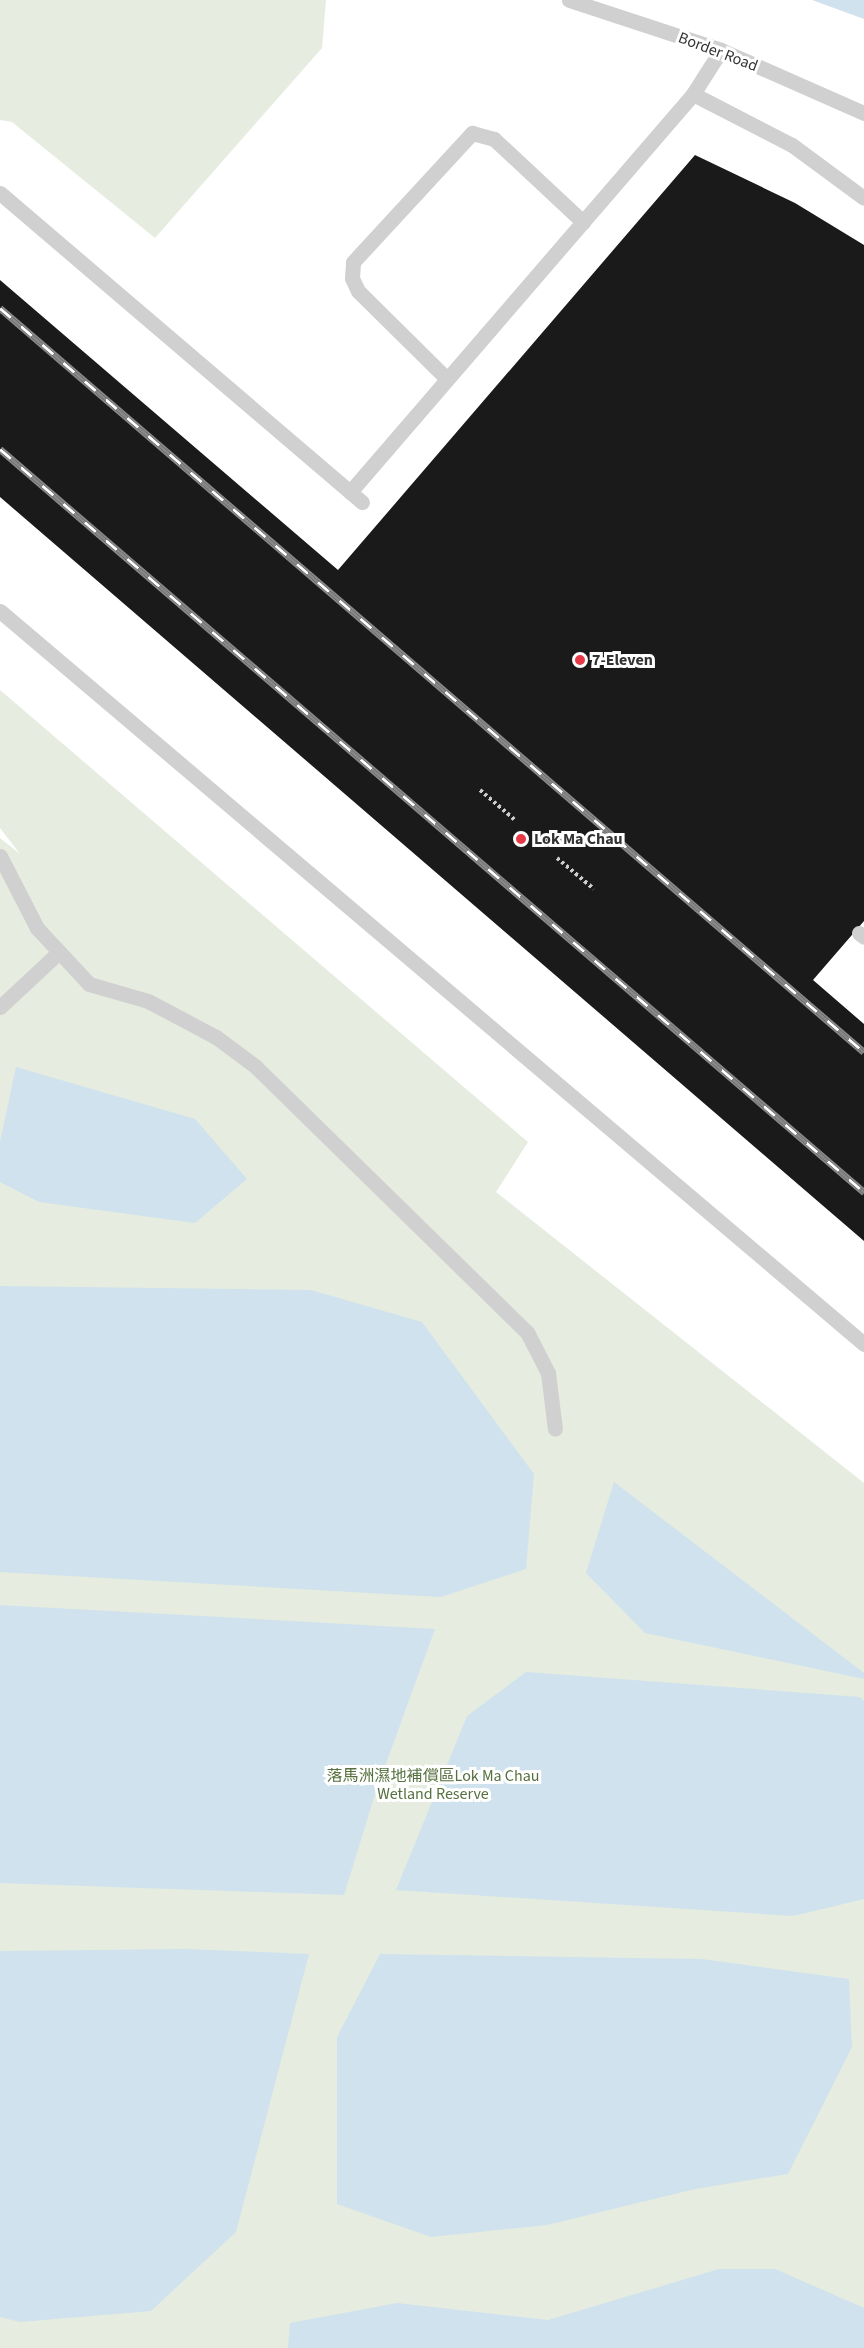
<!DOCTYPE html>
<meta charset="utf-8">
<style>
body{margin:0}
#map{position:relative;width:864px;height:2348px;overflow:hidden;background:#fff;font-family:"Source Sans 3","Noto Sans SC",sans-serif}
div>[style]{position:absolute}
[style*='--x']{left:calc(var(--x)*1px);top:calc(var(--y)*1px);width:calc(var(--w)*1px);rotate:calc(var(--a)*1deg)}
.green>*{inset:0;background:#e6ecdf}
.water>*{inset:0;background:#cfe2ee}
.building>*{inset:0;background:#1a1a1a}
.path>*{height:4px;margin-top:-2px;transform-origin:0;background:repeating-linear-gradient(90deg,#cdcdcd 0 3px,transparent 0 6px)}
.lane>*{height:15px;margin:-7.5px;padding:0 7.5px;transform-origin:7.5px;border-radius:7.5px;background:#d0d0d0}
.rail>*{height:7px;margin-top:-3.5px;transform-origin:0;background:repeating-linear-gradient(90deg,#fff 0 14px,#888 0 28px);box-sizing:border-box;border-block:2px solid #888}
.dots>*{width:16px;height:16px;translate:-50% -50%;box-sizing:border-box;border:3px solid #fff;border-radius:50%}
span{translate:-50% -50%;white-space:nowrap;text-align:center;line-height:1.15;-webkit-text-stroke:6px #fff;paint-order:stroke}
.street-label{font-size:16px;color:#333}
.poi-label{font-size:16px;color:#333;font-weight:700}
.left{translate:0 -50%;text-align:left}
.park-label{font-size:16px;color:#56703f}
</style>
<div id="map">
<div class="green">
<div style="clip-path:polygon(0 0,326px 0,322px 48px,155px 238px,12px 122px,0 120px)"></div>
<div style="clip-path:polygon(0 690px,528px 1142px,496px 1192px,864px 1483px,864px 2348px,0 2348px,0 838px,20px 854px,0 828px)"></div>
</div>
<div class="water">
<div style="clip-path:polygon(812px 0,864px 0,864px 19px)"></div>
<div style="clip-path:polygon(16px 1067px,195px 1119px,247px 1179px,195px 1223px,39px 1202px,0 1182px,0 1142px)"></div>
<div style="clip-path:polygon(0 1286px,311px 1290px,422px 1322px,534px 1474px,526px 1569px,441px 1597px,0 1572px)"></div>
<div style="clip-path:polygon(614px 1482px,864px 1673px,864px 1679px,645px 1633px,586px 1573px)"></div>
<div style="clip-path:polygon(0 1605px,435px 1629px,376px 1791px,344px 1895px,0 1883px)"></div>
<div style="clip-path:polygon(526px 1672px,860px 1697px,864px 1701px,864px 1899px,793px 1916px,396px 1890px,467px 1716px)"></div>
<div style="clip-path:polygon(185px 1949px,309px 1954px,236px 2232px,151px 2311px,20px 2322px,0 2317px,0 1951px)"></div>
<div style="clip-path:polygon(380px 1954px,702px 1959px,849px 1979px,852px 2047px,788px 2174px,695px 2189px,547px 2225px,431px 2237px,337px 2204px,337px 2037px)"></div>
<div style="clip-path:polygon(719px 2269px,775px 2269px,864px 2308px,864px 2348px,288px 2348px,290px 2323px,397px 2303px,548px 2320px)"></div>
</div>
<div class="building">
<div style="clip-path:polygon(695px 155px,795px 203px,864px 245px,864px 921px,813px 980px,864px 1024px,864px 1241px,0 497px,0 280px,338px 570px)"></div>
</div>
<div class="path">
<div style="--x:480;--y:790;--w:46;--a:40.6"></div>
<div style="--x:557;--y:858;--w:48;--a:40"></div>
</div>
<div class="lane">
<div style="--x:569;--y:0;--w:160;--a:18.2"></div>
<div style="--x:721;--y:50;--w:156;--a:23.8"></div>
<div style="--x:721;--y:50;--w:52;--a:122.5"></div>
<div style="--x:693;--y:94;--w:111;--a:27.3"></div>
<div style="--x:792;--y:145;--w:89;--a:36.4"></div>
<div style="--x:0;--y:193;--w:476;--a:40.5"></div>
<div style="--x:447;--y:379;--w:125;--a:-135.3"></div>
<div style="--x:358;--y:291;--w:14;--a:-115"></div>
<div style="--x:352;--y:278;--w:16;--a:-86"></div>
<div style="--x:353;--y:262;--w:176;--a:-47.3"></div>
<div style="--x:472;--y:133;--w:23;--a:15"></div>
<div style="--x:494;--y:139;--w:122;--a:43"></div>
<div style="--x:350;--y:492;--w:525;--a:-49.24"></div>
<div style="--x:0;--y:611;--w:1133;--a:40.31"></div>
<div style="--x:0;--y:856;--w:81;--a:62.8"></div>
<div style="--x:37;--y:928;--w:76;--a:47.1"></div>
<div style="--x:89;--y:984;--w:61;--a:16.1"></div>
<div style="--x:148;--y:1001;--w:77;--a:27.9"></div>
<div style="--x:216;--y:1037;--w:49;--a:36.6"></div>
<div style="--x:255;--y:1066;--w:380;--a:44.4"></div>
<div style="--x:527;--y:1332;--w:46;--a:62.9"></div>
<div style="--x:548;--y:1373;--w:56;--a:82.9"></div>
<div style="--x:859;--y:933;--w:6;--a:39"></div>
<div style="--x:0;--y:1007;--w:81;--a:-43"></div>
</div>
<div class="rail">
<div style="--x:0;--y:308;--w:1140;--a:40.73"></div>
<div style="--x:0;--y:449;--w:1140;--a:40.69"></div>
</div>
<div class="dots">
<div style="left:580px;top:660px;background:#e63946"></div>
<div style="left:521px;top:839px;background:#e63946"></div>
</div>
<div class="street-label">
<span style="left:718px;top:52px;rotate:21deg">Border Road</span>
</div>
<div class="poi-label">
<span class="left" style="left:592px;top:660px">7-Eleven</span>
<span class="left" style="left:534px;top:839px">Lok Ma Chau</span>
</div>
<div class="park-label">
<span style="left:433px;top:1785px">落馬洲濕地補償區Lok Ma Chau<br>Wetland Reserve</span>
</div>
</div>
